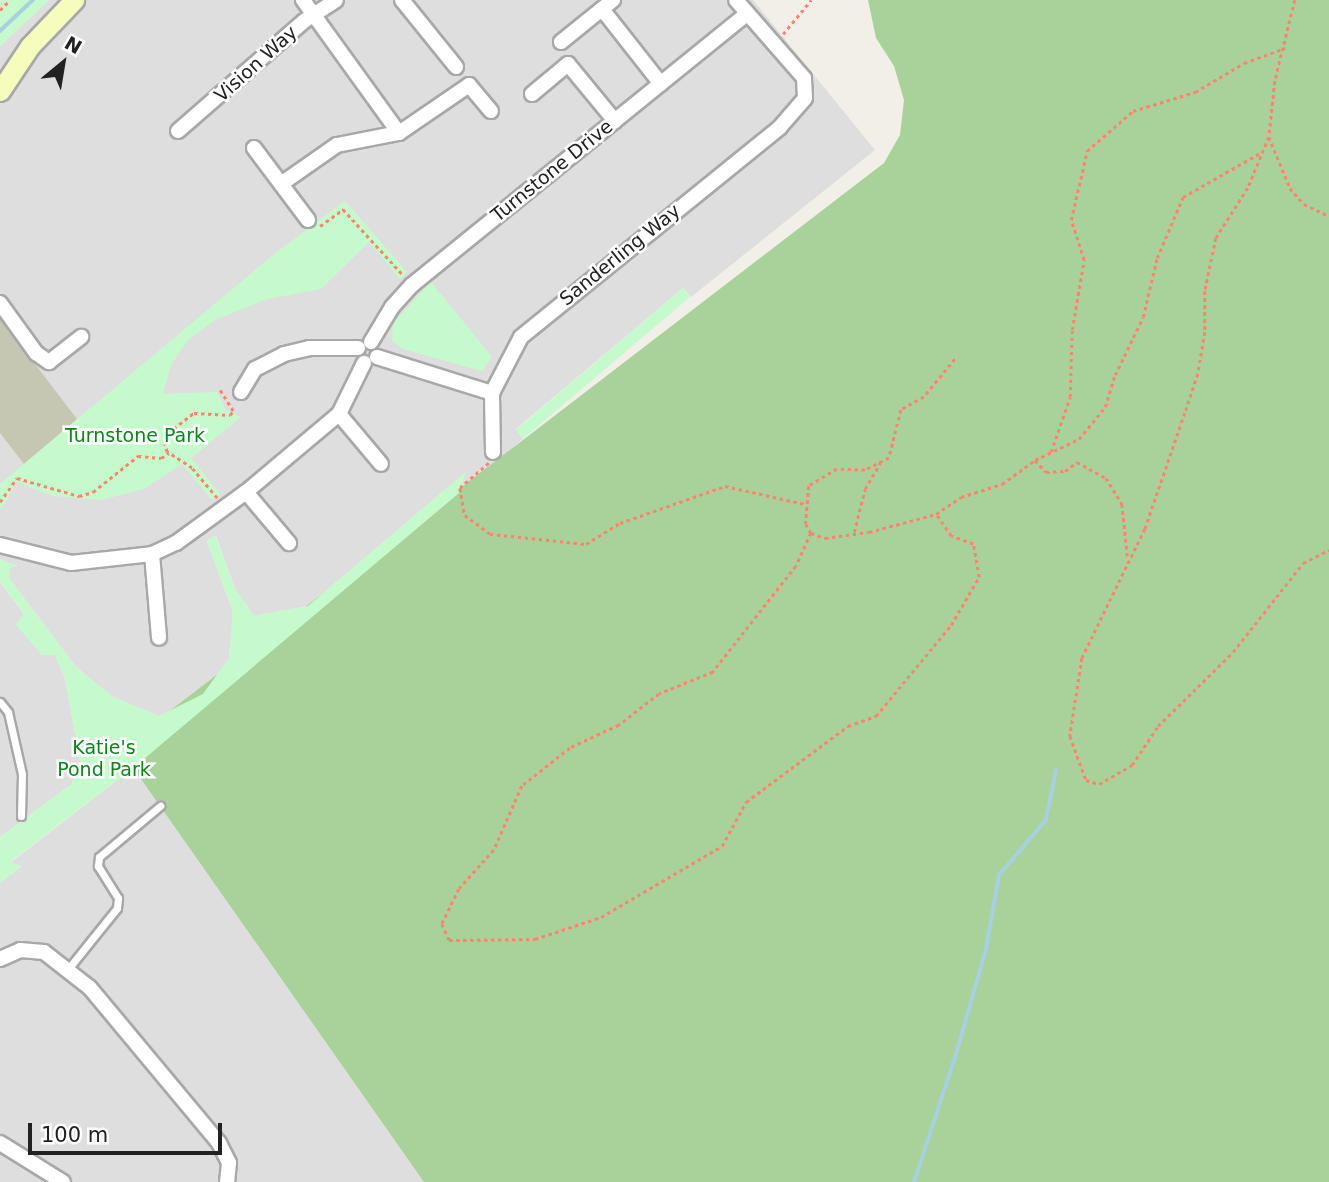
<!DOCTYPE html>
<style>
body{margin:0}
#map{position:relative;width:1329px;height:1182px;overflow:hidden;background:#f2efe8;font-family:"DejaVu Sans",sans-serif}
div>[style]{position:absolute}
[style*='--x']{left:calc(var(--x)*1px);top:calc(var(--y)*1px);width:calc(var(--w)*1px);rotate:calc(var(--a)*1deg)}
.residential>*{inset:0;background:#dfdede}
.construction>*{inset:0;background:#c6c7b3}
.forest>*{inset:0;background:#a9d29b}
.park>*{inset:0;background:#c5fbcc}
.stream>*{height:3.5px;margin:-1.75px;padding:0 1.75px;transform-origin:1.75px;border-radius:1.75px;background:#a7d0e0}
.path>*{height:2.5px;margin-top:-1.25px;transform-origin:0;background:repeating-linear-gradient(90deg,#fe836c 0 3.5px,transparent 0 7px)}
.roads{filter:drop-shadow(2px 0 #a8a8a8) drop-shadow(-2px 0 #a8a8a8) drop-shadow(0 2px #a8a8a8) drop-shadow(0 -2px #a8a8a8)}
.service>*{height:7px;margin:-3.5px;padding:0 3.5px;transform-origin:3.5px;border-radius:3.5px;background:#fff}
.minor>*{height:14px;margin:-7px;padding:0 7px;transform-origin:7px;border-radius:7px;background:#fff}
.secondary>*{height:19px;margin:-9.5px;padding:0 9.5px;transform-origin:9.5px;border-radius:9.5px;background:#f5fcbc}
span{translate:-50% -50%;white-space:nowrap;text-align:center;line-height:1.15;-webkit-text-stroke:5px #fff;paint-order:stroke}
.street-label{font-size:19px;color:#212121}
.park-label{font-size:19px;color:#088619}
.north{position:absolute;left:28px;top:28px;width:70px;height:70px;-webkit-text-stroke:5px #fff;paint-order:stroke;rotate:30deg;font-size:19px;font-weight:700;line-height:28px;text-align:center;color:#212121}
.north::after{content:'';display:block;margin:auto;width:24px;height:32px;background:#212121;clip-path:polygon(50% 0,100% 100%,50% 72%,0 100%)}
.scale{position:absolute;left:28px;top:1123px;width:194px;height:32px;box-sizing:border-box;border:4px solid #212121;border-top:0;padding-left:9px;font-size:21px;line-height:24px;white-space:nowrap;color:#212121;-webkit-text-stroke:5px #fff;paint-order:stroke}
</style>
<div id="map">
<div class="residential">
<div style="clip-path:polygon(49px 0,753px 0,875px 150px,691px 297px,683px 288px,516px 429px,523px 439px,459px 493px,465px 473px,308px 606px,254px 616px,235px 589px,216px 536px,207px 541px,233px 612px,229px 659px,203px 694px,159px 716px,113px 697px,76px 667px,9px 578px,8px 570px,14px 565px,0 559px,0 46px)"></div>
<div style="clip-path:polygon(0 582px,55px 655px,65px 678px,81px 766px,72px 784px,0 837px)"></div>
<div style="clip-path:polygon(138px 764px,426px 1182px,0 1182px,0 883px,21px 867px,10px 863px)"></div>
</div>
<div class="construction">
<div style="clip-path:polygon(0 318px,77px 419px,24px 464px,0 433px)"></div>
</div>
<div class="forest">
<div style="clip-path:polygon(868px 0,1329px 0,1329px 1182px,424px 1182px,120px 749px,884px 163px,900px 135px,904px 100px,894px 66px,876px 38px)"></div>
</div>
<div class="park">
<div style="clip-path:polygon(0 0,49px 0,0 46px)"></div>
<div style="clip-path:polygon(345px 201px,407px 272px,400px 279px,369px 242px,321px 289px,267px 299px,215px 320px,188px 340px,171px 365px,163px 394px,217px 392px,226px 411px,241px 417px,191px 458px,220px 494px,212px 500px,182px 464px,144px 489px,101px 500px,53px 496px,17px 482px,0 510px,0 484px,273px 255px)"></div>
<div style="clip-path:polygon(431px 282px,492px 357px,482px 371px,403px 349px,392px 341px,393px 323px)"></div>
<div style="clip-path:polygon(683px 288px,690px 297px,523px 439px,516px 430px)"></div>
<div style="clip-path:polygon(466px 472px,459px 493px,138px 764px,10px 862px,22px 866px,0 883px,0 837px,72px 784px,81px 765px,65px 678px,55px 655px,42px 655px,16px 625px,24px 613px,0 582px,0 559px,17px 566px,10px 568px,9px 578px,76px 667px,113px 697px,159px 716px,203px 694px,229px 658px,233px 612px,207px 541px,215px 535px,235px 589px,254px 616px,308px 606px)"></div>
</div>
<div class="stream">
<div style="--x:0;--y:31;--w:45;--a:-43.2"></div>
<div style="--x:914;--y:1182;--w:138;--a:-71.8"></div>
<div style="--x:957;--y:1051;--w:106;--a:-74.1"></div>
<div style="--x:986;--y:949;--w:75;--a:-80"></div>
<div style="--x:999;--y:875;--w:72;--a:-49.5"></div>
<div style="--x:1046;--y:820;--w:51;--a:-78.7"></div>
</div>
<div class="path">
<div style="--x:1295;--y:0;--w:83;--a:103.9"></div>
<div style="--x:1275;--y:81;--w:56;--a:96.1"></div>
<div style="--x:1269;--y:137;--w:55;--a:112.4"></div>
<div style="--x:1248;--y:188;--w:59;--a:122.6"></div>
<div style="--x:1216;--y:238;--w:54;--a:101.7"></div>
<div style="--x:1205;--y:291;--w:41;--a:90"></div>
<div style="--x:1205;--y:332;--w:43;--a:99.5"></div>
<div style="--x:1198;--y:374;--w:41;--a:108.4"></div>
<div style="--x:1185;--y:413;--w:123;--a:109"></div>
<div style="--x:1145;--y:529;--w:144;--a:116"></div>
<div style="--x:1082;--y:658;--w:79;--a:98.7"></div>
<div style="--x:1070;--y:736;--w:47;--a:70"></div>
<div style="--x:1086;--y:780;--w:14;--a:17"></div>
<div style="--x:1099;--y:784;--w:38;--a:-30"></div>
<div style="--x:1132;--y:765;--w:47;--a:-56.3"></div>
<div style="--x:1158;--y:726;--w:105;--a:-44.6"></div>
<div style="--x:1233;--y:652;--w:113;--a:-51.8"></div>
<div style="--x:1303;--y:563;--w:29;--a:-27"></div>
<div style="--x:0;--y:10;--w:14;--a:-45"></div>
<div style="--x:783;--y:34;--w:44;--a:-50.5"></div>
<div style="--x:1269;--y:137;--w:55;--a:67.6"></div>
<div style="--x:1290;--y:188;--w:21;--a:49"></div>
<div style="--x:1304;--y:204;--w:28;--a:26"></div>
<div style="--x:320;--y:226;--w:29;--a:-36"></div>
<div style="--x:343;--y:209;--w:89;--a:47.7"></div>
<div style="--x:955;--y:359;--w:49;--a:129.2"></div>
<div style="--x:924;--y:397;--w:26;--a:151"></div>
<div style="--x:901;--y:410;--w:49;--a:104"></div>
<div style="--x:889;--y:458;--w:27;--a:153"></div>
<div style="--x:865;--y:470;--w:28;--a:-178"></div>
<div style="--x:837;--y:469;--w:33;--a:149"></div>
<div style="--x:809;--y:486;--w:38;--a:95"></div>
<div style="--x:806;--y:524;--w:10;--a:61"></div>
<div style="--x:811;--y:533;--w:15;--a:20"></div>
<div style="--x:825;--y:538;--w:44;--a:-7.8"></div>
<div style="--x:869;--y:532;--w:69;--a:-15"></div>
<div style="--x:936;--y:514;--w:30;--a:-34"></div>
<div style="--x:961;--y:497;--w:43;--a:-17.6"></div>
<div style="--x:1002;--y:484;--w:41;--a:-36"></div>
<div style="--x:1035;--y:460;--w:49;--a:-25.5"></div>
<div style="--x:1079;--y:439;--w:41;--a:-50.9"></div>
<div style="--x:1105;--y:407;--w:34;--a:-73"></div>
<div style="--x:1115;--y:375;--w:64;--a:-64.2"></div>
<div style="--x:1143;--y:317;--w:61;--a:-76.7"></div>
<div style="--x:1157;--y:258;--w:66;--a:-66.9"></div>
<div style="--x:1183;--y:197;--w:91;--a:-29.7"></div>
<div style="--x:1051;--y:452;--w:58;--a:-70.9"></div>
<div style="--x:1070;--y:397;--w:67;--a:-88.3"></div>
<div style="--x:1072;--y:330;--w:71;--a:-80.3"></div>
<div style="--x:1084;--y:260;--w:42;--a:-108"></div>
<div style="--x:1071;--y:220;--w:71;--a:-76.9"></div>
<div style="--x:1087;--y:151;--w:61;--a:-41"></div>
<div style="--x:1133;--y:111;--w:65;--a:-17"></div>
<div style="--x:1195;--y:92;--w:57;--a:-30.6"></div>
<div style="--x:1244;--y:63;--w:44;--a:-20.1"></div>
<div style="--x:1035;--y:460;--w:16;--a:47"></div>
<div style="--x:1046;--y:472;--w:19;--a:-3"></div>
<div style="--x:1065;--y:471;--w:15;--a:-37"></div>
<div style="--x:1077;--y:462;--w:33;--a:29"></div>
<div style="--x:1106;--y:478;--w:31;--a:58"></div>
<div style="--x:1122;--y:504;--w:55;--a:83.8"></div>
<div style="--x:489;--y:463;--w:38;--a:139"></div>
<div style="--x:460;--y:488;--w:27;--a:80"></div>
<div style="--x:465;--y:515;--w:31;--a:37"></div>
<div style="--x:490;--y:534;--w:97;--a:5.9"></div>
<div style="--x:586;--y:544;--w:40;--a:-32"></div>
<div style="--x:620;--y:523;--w:111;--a:-19.4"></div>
<div style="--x:725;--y:486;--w:82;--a:12.7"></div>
<div style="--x:217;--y:498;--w:39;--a:-130"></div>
<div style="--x:192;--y:468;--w:30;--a:-147"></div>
<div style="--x:167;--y:452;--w:9;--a:-108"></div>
<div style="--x:164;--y:443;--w:11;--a:-68"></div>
<div style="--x:168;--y:433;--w:33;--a:-38"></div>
<div style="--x:194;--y:413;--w:36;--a:3"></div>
<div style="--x:230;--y:415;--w:5;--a:-53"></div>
<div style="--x:233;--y:411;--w:28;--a:-122"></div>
<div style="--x:0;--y:502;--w:29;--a:-55"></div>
<div style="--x:17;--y:478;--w:65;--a:16.2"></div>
<div style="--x:79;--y:496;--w:15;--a:-16"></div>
<div style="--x:93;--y:492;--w:58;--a:-38.7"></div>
<div style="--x:138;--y:456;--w:23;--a:5"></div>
<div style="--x:161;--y:458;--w:9;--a:-32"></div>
<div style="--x:854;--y:532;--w:44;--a:-75.7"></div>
<div style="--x:865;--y:489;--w:30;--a:-60"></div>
<div style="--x:811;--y:533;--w:36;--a:114"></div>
<div style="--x:796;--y:566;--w:135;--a:128.1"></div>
<div style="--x:713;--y:672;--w:58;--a:157.8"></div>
<div style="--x:659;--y:694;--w:51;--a:142.2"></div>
<div style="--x:619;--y:725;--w:54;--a:154.9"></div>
<div style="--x:570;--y:748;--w:61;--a:141.6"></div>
<div style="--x:522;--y:786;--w:70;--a:113.6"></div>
<div style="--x:494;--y:850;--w:52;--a:131.9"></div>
<div style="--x:459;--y:889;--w:39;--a:116"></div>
<div style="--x:442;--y:924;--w:17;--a:66"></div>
<div style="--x:449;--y:940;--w:86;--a:-0.7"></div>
<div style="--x:535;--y:939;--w:70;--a:-18.4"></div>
<div style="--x:601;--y:917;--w:140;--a:-30.4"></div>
<div style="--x:722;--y:846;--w:50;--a:-61.4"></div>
<div style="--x:746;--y:802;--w:127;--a:-36.7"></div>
<div style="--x:848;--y:726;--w:30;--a:-20"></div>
<div style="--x:876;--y:716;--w:118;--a:-50.5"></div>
<div style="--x:951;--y:625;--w:56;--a:-59.7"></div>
<div style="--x:979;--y:577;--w:34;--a:-100"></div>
<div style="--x:973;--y:544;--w:23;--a:-160"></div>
<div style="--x:951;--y:536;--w:27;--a:-124"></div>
</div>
<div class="roads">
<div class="service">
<div style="--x:0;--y:702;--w:13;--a:51"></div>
<div style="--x:8;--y:712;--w:64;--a:77.3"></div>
<div style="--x:22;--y:774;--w:42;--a:91.4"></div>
<div style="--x:68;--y:969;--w:78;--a:-51.2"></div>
<div style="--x:117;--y:908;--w:10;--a:-84"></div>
<div style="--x:118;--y:898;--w:38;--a:-122"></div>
<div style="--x:98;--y:866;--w:9;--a:-84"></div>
<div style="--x:99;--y:857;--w:80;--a:-39.9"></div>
</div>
<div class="minor">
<div style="--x:303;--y:0;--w:164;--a:54.2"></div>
<div style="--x:402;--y:0;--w:86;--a:51.1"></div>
<div style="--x:602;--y:9;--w:95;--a:51.8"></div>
<div style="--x:561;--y:42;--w:67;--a:-38.9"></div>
<div style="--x:532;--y:94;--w:47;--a:-39.8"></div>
<div style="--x:568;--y:64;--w:74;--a:50.5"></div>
<div style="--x:178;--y:131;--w:167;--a:-41.1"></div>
<div style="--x:304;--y:21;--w:38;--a:-33"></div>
<div style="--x:254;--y:148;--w:90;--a:53.1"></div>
<div style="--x:281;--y:184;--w:68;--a:-34.9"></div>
<div style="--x:337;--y:145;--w:63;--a:-11"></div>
<div style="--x:399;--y:133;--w:85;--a:-34.4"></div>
<div style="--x:469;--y:85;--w:34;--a:50"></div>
<div style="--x:0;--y:303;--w:62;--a:54.2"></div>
<div style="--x:36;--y:353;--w:16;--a:35"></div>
<div style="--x:49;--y:362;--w:41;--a:-38"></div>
<div style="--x:371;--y:342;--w:41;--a:-59"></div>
<div style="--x:392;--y:307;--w:30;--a:-48"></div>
<div style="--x:412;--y:285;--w:431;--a:-39"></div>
<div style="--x:377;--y:357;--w:121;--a:17.4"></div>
<div style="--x:241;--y:392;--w:27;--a:-59"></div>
<div style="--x:255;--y:369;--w:33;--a:-27"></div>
<div style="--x:284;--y:354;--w:26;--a:-13"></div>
<div style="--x:309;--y:348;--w:49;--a:0"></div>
<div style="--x:339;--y:414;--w:65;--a:50"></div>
<div style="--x:493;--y:452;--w:59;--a:-91"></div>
<div style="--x:492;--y:393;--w:63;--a:-62.6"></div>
<div style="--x:521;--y:337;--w:333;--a:-39"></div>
<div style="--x:780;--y:127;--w:38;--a:-49"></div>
<div style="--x:805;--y:98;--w:20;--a:-93"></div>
<div style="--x:804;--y:78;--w:103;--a:-131.1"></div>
<div style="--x:246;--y:492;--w:67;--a:49.9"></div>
<div style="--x:0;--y:545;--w:73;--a:14.2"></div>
<div style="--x:71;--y:563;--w:81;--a:-6.3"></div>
<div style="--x:152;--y:554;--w:26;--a:-25"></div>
<div style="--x:176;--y:543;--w:87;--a:-36.1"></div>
<div style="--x:246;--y:492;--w:121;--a:-40"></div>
<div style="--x:339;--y:414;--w:57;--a:-63.9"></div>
<div style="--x:152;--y:554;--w:84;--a:85.2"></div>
<div style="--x:0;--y:959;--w:22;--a:-24"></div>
<div style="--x:20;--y:950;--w:24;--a:5"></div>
<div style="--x:44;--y:952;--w:58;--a:38"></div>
<div style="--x:90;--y:988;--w:202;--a:50.2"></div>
<div style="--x:219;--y:1143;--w:22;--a:63"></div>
<div style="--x:229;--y:1163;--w:19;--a:96"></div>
<div style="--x:0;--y:1143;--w:74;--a:31.8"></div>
</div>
<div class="secondary">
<div style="--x:0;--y:91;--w:54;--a:-56.3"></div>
<div style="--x:30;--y:46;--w:64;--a:-46.3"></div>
</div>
</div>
<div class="street-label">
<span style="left:256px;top:64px;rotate:-42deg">Vision Way</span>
<span style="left:552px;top:171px;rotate:-39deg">Turnstone Drive</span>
<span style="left:620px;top:255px;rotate:-39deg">Sanderling Way</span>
</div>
<div class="park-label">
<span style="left:135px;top:436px">Turnstone Park</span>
<span style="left:104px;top:759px">Katie's<br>Pond Park</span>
</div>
<div class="north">N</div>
<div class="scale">100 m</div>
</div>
